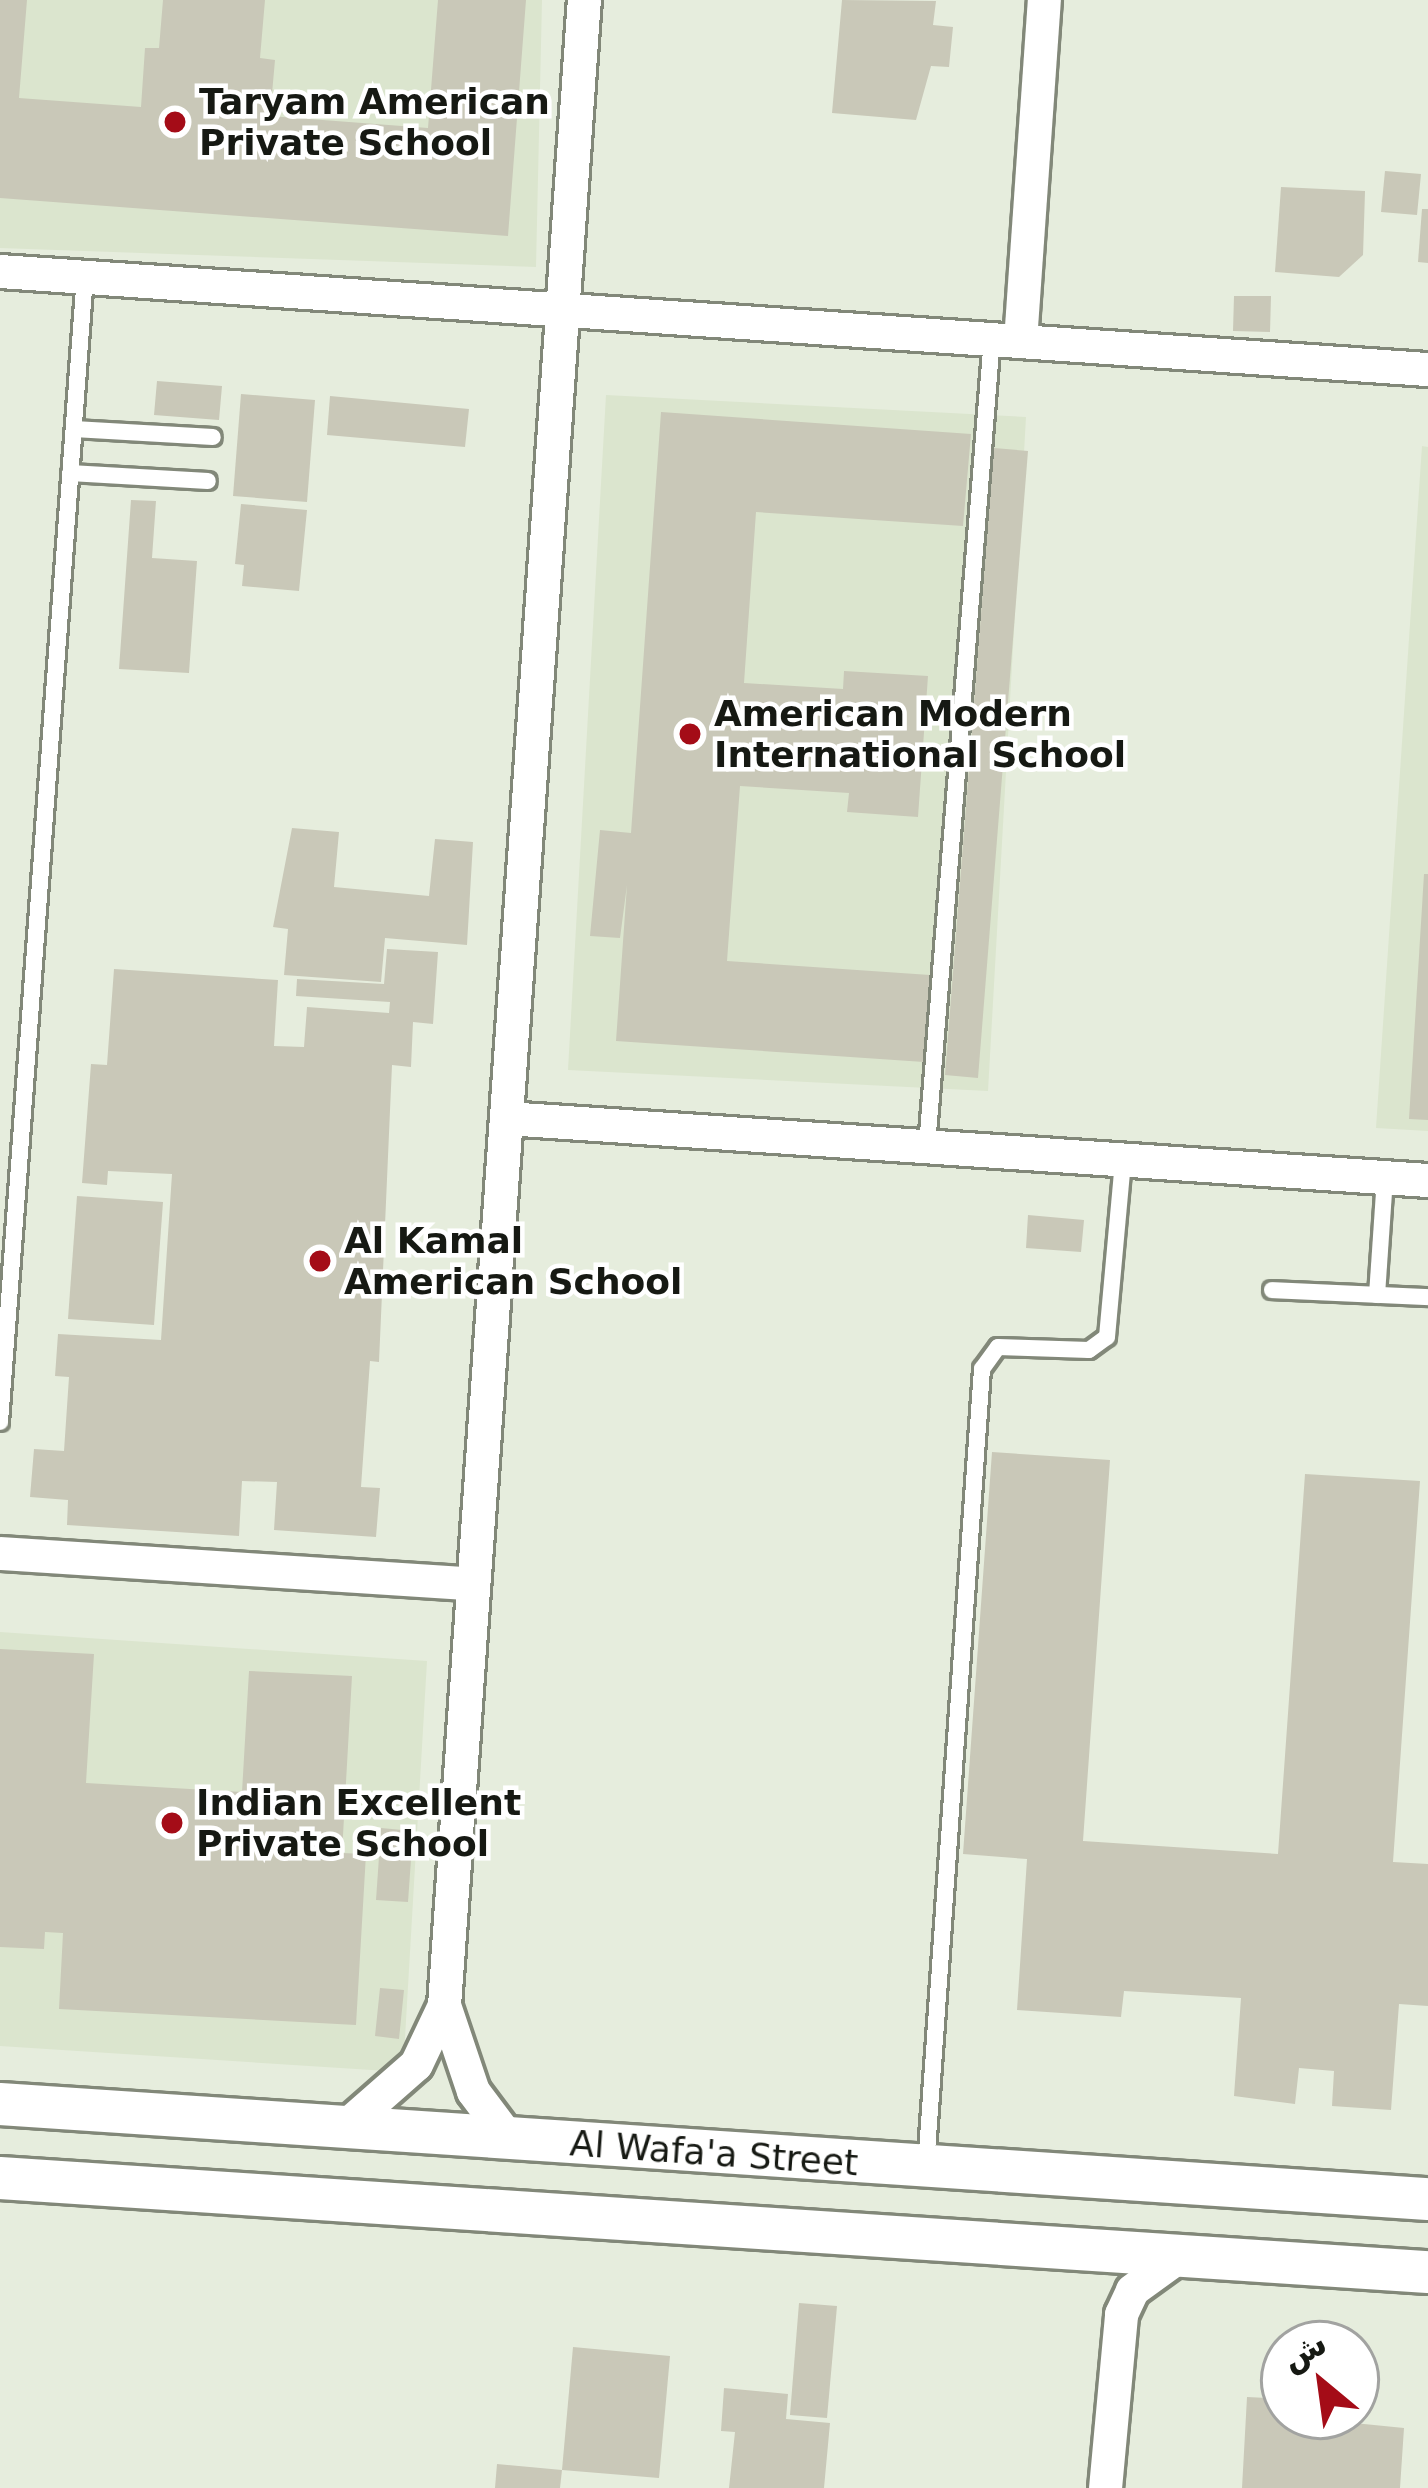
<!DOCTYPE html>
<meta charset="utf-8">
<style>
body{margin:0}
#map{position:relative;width:1428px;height:2488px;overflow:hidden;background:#e6eddd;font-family:"DejaVu Sans","Noto Naskh Arabic",sans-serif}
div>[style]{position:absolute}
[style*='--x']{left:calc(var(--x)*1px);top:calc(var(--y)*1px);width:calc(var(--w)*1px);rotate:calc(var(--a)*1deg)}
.built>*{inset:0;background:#dbe5ce}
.building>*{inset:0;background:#c9c8b8}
.roads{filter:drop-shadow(3px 0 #828879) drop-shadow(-3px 0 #828879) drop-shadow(0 3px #828879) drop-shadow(0 -3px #828879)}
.service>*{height:16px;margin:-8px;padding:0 8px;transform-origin:8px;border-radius:8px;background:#fff}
.minor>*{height:33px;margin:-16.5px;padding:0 16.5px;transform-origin:16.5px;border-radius:16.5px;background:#fff}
.tertiary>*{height:42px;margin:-21px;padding:0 21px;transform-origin:21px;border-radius:21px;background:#fff}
.dots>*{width:33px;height:33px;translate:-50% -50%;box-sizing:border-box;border:6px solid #fff;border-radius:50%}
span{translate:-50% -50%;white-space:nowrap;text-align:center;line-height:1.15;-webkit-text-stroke:9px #fff;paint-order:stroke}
.poi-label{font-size:36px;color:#161913;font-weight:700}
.left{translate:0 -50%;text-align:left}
.street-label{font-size:36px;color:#161913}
.north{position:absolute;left:1260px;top:2320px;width:120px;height:120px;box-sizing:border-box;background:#fff;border:3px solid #a2a3a1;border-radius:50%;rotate:331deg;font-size:33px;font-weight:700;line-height:48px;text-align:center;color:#161913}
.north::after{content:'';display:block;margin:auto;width:42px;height:54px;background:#a40c17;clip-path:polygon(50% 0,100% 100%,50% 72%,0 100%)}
</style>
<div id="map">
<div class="built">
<div style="clip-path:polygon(0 0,542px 0,536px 267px,0 248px)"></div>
<div style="clip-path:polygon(606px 395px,1026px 417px,988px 1091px,568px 1070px)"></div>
<div style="clip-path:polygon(1422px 446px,1428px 447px,1428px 1131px,1376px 1128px)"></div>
<div style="clip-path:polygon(0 1632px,427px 1661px,403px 2072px,0 2046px)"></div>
</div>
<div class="building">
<div style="clip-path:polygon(0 0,27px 0,19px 98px,141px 107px,145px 48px,159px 48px,163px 0,265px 0,260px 58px,275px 60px,270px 116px,428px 128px,438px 0,526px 0,508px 236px,0 198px)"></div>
<div style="clip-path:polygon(842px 0,936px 1px,933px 25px,953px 27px,949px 67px,931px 66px,916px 120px,832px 113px)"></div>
<div style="clip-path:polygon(1385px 171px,1421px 174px,1417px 215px,1381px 212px)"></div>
<div style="clip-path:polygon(1281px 187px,1365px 191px,1363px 255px,1339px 277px,1275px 272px)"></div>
<div style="clip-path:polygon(1422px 209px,1428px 209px,1428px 263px,1418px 262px)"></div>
<div style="clip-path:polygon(1234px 296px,1271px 296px,1270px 332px,1233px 331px)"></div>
<div style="clip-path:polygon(157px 381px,222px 386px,219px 420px,154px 415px)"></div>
<div style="clip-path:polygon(241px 394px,315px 400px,307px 502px,233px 496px)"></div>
<div style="clip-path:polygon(330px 396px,469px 409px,465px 447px,327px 435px)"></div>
<div style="clip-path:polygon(661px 412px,971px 434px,963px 526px,756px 512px,744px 683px,843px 689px,844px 671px,928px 676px,918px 817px,847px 812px,849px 793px,740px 786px,727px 961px,930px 975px,924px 1062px,616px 1041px,627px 885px,620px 938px,590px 936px,600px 830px,631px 833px)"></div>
<div style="clip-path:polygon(994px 448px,1028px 451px,978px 1078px,945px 1075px)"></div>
<div style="clip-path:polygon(131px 500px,156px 501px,152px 558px,197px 561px,189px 673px,119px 669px)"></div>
<div style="clip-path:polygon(241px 504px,307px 510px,299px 591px,242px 586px,244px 565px,235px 564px)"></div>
<div style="clip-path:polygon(292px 828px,339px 832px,334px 887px,429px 896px,435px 839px,473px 842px,467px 945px,385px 938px,381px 982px,284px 975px,288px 929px,273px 927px)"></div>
<div style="clip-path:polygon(1424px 874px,1428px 874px,1428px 1120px,1409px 1119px)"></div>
<div style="clip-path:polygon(387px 949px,438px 952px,433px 1024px,413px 1022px,411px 1067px,392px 1065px,379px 1362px,370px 1361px,361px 1487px,380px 1488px,376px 1537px,274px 1530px,277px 1482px,242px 1481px,239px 1536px,67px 1525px,68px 1500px,30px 1497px,34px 1449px,64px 1451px,69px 1377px,55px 1376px,58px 1334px,161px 1340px,172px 1174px,108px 1171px,107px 1185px,82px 1183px,91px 1064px,107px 1065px,114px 969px,278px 980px,274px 1046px,304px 1047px,307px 1007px,389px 1013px,390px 1002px,296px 996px,297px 979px,384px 984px)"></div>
<div style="clip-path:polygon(77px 1196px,163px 1202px,154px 1325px,68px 1319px)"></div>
<div style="clip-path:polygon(1028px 1215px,1084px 1220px,1081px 1252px,1026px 1248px)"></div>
<div style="clip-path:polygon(992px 1452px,1110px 1460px,1083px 1841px,1278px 1854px,1305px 1474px,1420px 1481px,1393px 1862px,1428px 1864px,1428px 2006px,1399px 2004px,1391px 2110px,1332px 2106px,1334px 2071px,1299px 2068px,1295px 2104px,1234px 2096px,1241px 1998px,1124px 1991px,1121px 2017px,1017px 2010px,1027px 1859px,963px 1854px)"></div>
<div style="clip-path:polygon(0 1649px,94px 1654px,86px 1783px,242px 1792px,249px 1671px,352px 1676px,342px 1853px,366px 1854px,356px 2025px,59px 2009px,63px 1933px,45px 1932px,44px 1949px,0 1947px)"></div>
<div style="clip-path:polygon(381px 1828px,413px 1831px,408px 1902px,376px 1900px)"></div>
<div style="clip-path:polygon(380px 1988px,404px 1990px,399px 2039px,375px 2036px)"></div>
<div style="clip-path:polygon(799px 2303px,837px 2306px,827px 2418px,790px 2415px)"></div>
<div style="clip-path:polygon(573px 2347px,670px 2356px,659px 2478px,562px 2470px)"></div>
<div style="clip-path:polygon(724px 2388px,788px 2394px,786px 2419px,830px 2423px,824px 2488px,729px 2488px,735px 2432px,721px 2431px)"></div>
<div style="clip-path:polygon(1247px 2397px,1284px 2399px,1284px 2416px,1404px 2428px,1400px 2488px,1242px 2488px)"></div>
<div style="clip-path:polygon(497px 2464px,562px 2470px,560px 2488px,495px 2488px)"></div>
</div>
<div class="roads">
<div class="service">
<div style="--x:74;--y:429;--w:139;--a:3.3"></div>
<div style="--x:70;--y:473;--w:138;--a:3.3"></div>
<div style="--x:927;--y:1146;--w:810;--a:-85.4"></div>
<div style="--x:1272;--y:1290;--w:156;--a:2.6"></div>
<div style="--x:1377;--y:1295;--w:118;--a:-86.1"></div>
<div style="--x:0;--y:1422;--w:1149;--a:-85.76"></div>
<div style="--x:926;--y:2166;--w:799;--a:-85.98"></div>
<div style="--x:982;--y:1369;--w:27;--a:-54"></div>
<div style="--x:998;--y:1347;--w:91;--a:1.9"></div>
<div style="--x:1089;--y:1350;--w:22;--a:-36"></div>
<div style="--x:1107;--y:1337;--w:178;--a:-84.8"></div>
</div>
<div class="minor">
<div style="--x:0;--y:271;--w:1431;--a:3.93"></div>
<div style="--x:1020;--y:341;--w:342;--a:-86"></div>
<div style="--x:506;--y:1118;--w:924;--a:3.85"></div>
<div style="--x:0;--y:1553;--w:474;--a:3.7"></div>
<div style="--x:342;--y:2129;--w:98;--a:-41.3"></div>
<div style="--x:416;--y:2064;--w:65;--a:-64.6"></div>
<div style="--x:509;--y:2139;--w:60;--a:-126.9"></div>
<div style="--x:473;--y:2091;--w:91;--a:-108.6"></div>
<div style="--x:444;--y:2005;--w:2010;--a:-86.01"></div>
<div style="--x:1105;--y:2488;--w:175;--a:-84.7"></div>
<div style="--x:1121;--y:2314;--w:26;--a:-65"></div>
<div style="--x:1132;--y:2290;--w:58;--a:-35.9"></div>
</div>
<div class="tertiary">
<div style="--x:0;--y:2104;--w:1431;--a:3.81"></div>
<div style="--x:0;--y:2178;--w:1431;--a:3.77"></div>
</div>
</div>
<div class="dots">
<div style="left:175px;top:122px;background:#a40c17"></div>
<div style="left:690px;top:734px;background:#a40c17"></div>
<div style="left:320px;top:1261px;background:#a40c17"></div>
<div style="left:172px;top:1823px;background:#a40c17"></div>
</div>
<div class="poi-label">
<span class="left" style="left:199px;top:122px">Taryam American<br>Private School</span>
<span class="left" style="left:714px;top:734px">American Modern<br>International School</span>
<span class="left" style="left:344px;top:1261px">Al Kamal<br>American School</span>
<span class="left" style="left:196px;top:1823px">Indian Excellent<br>Private School</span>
</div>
<div class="street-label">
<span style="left:714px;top:2153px;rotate:4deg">Al Wafa'a Street</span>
</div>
<div class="north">ش</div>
</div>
